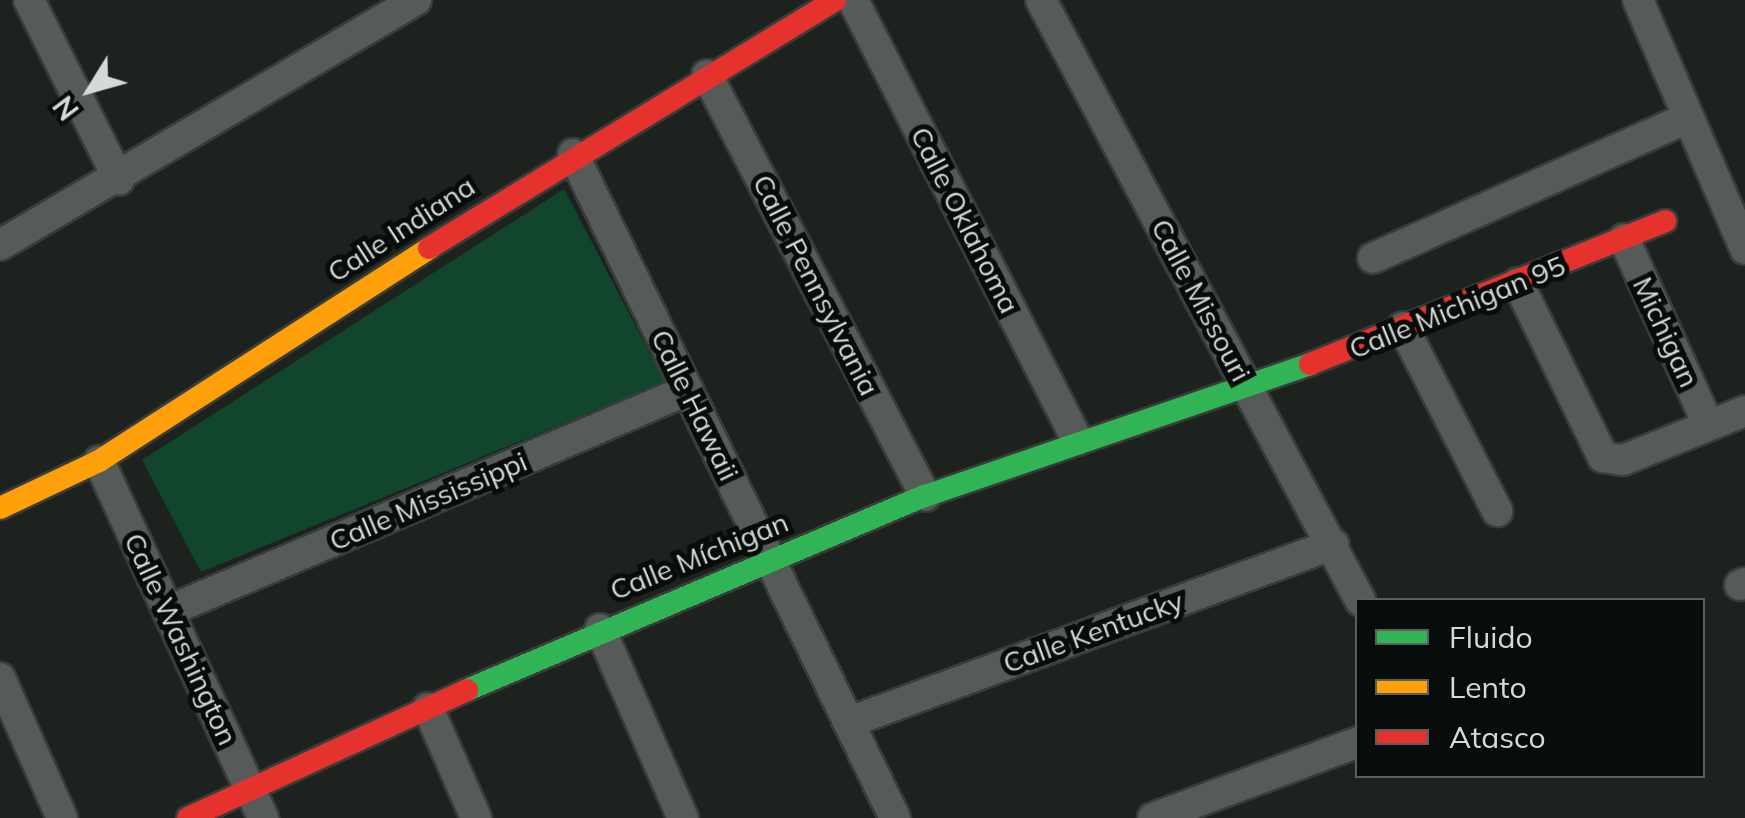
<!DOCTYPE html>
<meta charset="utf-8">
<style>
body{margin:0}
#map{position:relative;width:1745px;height:818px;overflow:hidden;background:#1d221f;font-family:Mulish,sans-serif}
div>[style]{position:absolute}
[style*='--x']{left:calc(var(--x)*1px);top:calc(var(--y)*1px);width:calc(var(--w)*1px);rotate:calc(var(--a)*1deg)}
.green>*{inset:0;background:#11452c}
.roads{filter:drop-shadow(2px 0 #383c3a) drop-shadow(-2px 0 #383c3a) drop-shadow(0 2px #383c3a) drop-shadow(0 -2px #383c3a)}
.street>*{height:30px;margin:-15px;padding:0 15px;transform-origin:15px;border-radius:15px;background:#565a58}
.fast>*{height:22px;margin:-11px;padding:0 11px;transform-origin:11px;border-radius:11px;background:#30b455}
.slow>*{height:22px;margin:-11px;padding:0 11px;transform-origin:11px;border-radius:11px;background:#ff9f0a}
.jam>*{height:22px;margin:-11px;padding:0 11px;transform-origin:11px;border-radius:11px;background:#e5322d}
span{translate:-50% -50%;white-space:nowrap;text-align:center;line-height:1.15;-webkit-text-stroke:10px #080c0a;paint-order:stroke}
.street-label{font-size:28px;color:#d4dad6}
.legend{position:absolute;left:1355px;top:598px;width:350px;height:180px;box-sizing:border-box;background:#080c0a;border:2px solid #5a5e5c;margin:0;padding:12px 18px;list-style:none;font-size:30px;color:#d4dad6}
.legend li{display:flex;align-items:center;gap:20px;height:50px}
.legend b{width:50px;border:2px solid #5a5e5c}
.north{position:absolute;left:40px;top:40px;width:100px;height:100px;-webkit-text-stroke:8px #080c0a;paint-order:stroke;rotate:233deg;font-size:28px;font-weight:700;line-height:40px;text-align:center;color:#d4dad6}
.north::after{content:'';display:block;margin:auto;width:35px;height:45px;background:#d4dad6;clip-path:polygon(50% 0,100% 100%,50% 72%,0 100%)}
</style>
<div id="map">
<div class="green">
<div style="clip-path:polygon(564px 189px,665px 382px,201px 572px,142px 460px)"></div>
</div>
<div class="roads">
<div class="street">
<div style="--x:29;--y:0;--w:201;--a:63.4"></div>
<div style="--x:853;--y:0;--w:494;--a:63"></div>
<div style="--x:1041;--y:0;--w:680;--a:62"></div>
<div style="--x:1638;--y:0;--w:271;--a:66.7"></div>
<div style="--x:707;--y:75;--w:474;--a:62.6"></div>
<div style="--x:573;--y:154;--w:738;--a:64.13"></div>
<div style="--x:1624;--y:239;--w:203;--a:65.6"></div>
<div style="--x:0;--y:245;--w:483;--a:-30.5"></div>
<div style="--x:1373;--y:258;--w:345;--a:-24"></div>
<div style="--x:1518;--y:283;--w:194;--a:64"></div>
<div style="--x:1603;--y:457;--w:20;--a:9"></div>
<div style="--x:1623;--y:460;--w:131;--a:-21.9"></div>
<div style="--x:1403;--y:327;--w:207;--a:62.9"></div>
<div style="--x:99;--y:461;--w:393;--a:65.3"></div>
<div style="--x:1740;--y:585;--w:5;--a:-22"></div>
<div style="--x:168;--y:611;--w:565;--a:-23.03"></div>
<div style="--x:600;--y:629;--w:206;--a:66.3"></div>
<div style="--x:0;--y:678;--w:153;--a:66.1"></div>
<div style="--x:428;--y:708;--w:120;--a:66.4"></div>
<div style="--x:852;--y:721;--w:513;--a:-20.16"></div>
<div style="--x:1153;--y:818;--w:219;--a:-20.3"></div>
</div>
<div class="fast">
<div style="--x:467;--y:690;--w:497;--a:-23"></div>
<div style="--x:925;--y:496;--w:407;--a:-18.9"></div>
</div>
<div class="slow">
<div style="--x:0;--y:508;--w:110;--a:-25.4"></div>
<div style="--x:99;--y:461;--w:393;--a:-32.8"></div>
</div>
<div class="jam">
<div style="--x:429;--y:248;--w:476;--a:-31.4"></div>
<div style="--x:1310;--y:364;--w:383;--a:-21.9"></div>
<div style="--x:188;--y:818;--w:307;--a:-24.6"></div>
</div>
</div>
<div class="street-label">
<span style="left:965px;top:220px;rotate:63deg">Calle Oklahoma</span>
<span style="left:401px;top:229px;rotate:-33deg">Calle Indiana</span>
<span style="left:816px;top:285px;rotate:63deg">Calle Pennsylvania</span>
<span style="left:1201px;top:300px;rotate:62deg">Calle Missouri</span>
<span style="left:1457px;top:307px;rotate:-22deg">Calle Michigan 95</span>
<span style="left:1666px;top:332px;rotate:65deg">Michigan</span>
<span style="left:695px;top:405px;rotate:64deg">Calle Hawaii</span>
<span style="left:428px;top:501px;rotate:-23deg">Calle Mississippi</span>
<span style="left:699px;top:556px;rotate:-22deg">Calle Míchigan</span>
<span style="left:1093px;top:632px;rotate:-20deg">Calle Kentucky</span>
<span style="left:181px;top:639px;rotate:65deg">Calle Washington</span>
</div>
<ul class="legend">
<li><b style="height:12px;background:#30b455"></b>Fluido</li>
<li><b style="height:12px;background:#ff9f0a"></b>Lento</li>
<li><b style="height:12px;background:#e5322d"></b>Atasco</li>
</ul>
<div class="north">N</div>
</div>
